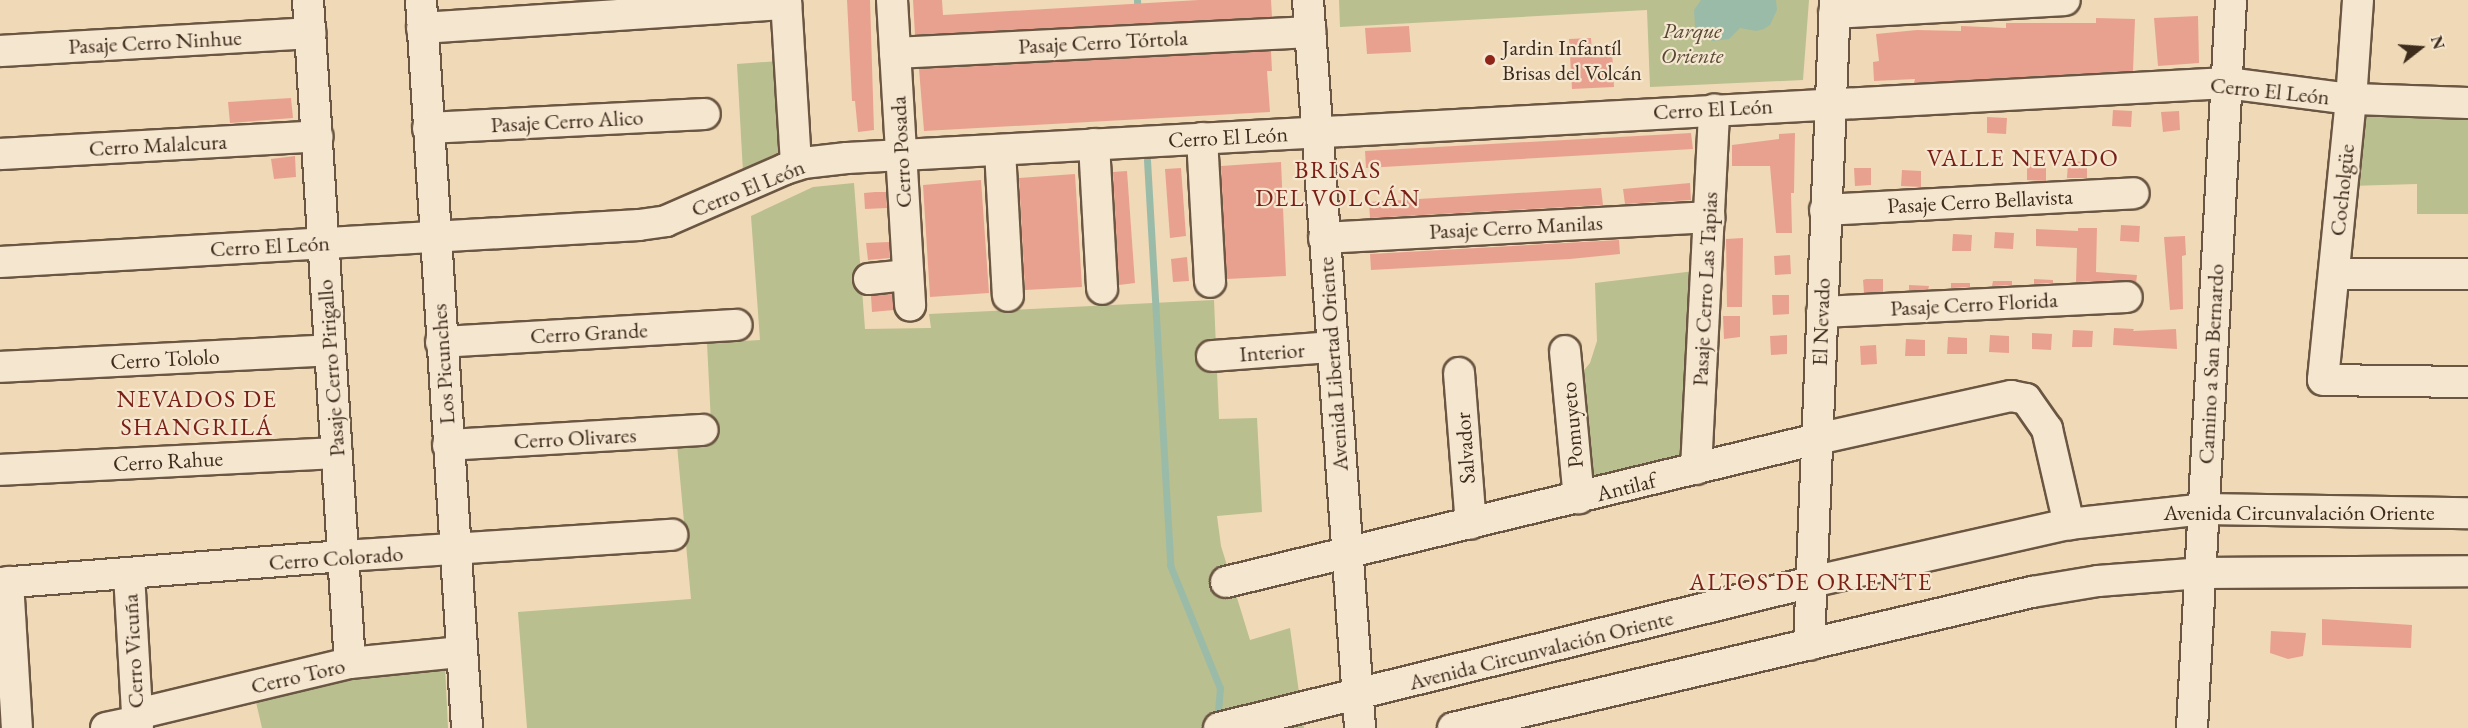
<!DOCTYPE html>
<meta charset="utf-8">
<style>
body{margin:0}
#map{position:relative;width:2468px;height:728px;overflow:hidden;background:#f0d9b6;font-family:"EB Garamond",serif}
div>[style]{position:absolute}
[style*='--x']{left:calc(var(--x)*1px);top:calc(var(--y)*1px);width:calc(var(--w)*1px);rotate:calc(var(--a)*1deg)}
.green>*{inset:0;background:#b9bf8e}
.water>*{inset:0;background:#9bbba9}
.stream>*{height:7px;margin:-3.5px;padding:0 3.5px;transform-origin:3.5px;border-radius:3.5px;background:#9bbba9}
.building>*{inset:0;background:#e9a18f}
.roads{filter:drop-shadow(2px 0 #6a5642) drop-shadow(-2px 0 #6a5642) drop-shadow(0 2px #6a5642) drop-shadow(0 -2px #6a5642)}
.minor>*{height:30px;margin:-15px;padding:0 15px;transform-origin:15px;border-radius:15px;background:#f5e6d0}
.dots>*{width:16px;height:16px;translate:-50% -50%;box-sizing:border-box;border:3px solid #f5e6d0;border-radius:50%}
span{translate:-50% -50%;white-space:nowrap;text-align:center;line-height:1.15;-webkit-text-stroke:4.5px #f5e6d0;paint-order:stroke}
.park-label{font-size:22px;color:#564933;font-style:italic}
.street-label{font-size:22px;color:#3d2b1c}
.poi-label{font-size:22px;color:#3d2b1c}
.left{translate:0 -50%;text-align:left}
.neighbourhood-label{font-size:24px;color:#7a1f14;letter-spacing:1.5px}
.north{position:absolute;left:2390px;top:18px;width:60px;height:60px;-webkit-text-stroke:4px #f5e6d0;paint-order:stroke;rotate:73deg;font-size:16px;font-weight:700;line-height:24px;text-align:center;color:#3d2b1c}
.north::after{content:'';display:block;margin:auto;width:21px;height:27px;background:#3d2b1c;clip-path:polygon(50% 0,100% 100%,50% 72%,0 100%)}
</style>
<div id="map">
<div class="green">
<div style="clip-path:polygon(1339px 0,1809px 0,1803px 80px,1650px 87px,1647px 10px,1340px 27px)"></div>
<div style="clip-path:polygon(780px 61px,785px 158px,743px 172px,737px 64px)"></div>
<div style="clip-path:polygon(2357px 108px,2468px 111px,2468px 214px,2417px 214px,2417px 184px,2349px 186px)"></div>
<div style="clip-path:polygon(854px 183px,865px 329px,931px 328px,929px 314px,1214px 300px,1219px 419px,1257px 418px,1262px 512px,1217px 516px,1221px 546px,1250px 640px,1290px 628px,1304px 728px,527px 728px,518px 612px,691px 599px,677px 445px,712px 443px,707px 343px,760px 340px,751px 216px,813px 187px)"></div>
<div style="clip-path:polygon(1695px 271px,1688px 445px,1675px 463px,1590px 478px,1579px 376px,1590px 363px,1597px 341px,1595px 283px)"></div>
<div style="clip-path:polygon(445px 666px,448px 728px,262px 728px,256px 702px,356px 676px)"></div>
</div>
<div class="water">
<div style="clip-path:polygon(1701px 0,1776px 0,1777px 10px,1770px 25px,1764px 29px,1756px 31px,1740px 28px,1729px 39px,1713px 41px,1705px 38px,1695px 26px,1694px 10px)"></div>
</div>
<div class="stream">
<div style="--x:1137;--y:0;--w:33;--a:88"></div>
<div style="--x:1147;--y:160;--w:406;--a:86.7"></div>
<div style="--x:1170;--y:565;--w:133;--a:67.9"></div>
<div style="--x:1220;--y:688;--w:21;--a:95"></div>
</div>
<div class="building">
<div style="clip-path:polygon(847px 0,870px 0,874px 130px,858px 132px,855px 101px,852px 101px)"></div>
<div style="clip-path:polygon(913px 0,942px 0,943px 15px,1199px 0,1271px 0,1272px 17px,915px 35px)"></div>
<div style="clip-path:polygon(2198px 16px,2199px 63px,2158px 66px,2154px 18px)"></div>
<div style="clip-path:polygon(2096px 18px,2135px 19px,2133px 71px,1914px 83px,1915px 79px,1874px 81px,1873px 62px,1879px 61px,1876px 34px,1917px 30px,1961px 31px,1961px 26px,2006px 28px,2006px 23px,2096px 23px)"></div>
<div style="clip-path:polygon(1409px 26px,1411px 52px,1367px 54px,1365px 28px)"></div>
<div style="clip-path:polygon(1591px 38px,1592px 51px,1612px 50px,1614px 87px,1572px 89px,1569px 39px)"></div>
<div style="clip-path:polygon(1271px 51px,1272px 71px,1267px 71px,1270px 112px,924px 131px,919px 69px)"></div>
<div style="clip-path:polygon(291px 98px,293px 118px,230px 123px,228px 102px)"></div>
<div style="clip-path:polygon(2113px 110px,2132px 111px,2131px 127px,2112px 126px)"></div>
<div style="clip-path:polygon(2179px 111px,2180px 130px,2163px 132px,2161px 112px)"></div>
<div style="clip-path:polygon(1987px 117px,2007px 118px,2006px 134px,1987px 133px)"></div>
<div style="clip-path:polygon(1691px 133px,1693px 149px,1366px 168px,1365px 151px)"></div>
<div style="clip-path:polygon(1795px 133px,1794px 193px,1791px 193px,1792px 233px,1776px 233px,1770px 166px,1732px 166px,1732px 145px,1779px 139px,1779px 134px)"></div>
<div style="clip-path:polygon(295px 156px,296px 177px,274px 179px,271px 159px)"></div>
<div style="clip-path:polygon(2068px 161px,2087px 162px,2087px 178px,2067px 178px)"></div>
<div style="clip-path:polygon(1281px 162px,1286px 276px,1227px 279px,1221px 166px)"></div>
<div style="clip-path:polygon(2027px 164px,2046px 165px,2046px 181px,2027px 180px)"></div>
<div style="clip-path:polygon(1181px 168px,1186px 236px,1170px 238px,1165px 169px)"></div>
<div style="clip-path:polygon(1854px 168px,1871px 168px,1871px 185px,1855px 186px)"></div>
<div style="clip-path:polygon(1902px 170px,1921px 171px,1921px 187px,1901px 186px)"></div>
<div style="clip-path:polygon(1127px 171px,1135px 283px,1119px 285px,1113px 172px)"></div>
<div style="clip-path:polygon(1075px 174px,1082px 287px,1025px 290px,1019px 178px)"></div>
<div style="clip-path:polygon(981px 180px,989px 293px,930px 297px,923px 185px)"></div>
<div style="clip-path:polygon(1690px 183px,1691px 200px,1625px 204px,1623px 189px)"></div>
<div style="clip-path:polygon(1601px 188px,1603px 205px,1370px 218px,1369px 202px)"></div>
<div style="clip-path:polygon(875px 192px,886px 192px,887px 208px,865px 209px,864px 193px)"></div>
<div style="clip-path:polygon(2121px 225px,2140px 226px,2139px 242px,2120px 241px)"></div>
<div style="clip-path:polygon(2078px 228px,2097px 228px,2096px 272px,2137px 275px,2136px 283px,2126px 280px,2076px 282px,2077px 248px,2036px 246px,2036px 229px,2078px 231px)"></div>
<div style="clip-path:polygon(1995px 232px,2014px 233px,2013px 249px,1994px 248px)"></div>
<div style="clip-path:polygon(1953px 234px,1972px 235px,1971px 251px,1952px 251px)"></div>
<div style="clip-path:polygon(2185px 236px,2186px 255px,2182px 256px,2183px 309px,2170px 310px,2164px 237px)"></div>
<div style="clip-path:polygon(1743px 238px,1742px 307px,1727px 307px,1726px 239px)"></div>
<div style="clip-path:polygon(1619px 240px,1620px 254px,1570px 259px,1371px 270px,1370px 254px)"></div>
<div style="clip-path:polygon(889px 242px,890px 258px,868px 260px,866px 243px)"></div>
<div style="clip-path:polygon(1790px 255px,1791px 274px,1775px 275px,1774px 256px)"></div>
<div style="clip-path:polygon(1187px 257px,1189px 281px,1173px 282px,1171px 259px)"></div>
<div style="clip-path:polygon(1866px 279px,1883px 279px,1883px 292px,1864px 293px,1863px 280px)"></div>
<div style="clip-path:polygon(2034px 279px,2053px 280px,2053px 283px,2034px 284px)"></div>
<div style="clip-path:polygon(1993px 281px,2012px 281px,2012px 285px,1992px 286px)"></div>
<div style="clip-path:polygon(1951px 283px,1970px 283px,1970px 287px,1951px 288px)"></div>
<div style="clip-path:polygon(1909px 285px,1929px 286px,1928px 290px,1909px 290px)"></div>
<div style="clip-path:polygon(892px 294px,894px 310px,872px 312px,871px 296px)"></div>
<div style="clip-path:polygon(1772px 295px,1789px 295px,1789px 314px,1773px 315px)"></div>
<div style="clip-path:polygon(1723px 316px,1740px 316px,1740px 337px,1724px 339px)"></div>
<div style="clip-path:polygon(2114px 328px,2134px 329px,2133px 331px,2176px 329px,2177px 349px,2113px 345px)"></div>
<div style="clip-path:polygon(2073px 330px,2093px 331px,2092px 347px,2072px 347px)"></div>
<div style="clip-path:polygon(2032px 333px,2052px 334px,2051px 350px,2032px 349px)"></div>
<div style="clip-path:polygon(1787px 335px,1787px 354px,1771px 355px,1770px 336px)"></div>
<div style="clip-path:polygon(1990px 335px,2009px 336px,2009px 353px,1989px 352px)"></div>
<div style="clip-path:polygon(1948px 337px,1967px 338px,1967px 354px,1947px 354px)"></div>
<div style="clip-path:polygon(1906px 339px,1925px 340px,1925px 356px,1905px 356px)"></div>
<div style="clip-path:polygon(1876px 345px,1877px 364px,1861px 365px,1860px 346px)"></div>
<div style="clip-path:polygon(2322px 619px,2412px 625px,2411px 648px,2322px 645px)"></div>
<div style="clip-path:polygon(2271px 631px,2306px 633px,2303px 656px,2288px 659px,2270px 653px)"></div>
</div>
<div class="roads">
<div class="minor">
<div style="--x:308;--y:0;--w:664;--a:86.38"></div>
<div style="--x:421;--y:0;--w:729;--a:86.38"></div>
<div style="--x:786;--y:0;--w:165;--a:86.5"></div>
<div style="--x:892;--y:0;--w:306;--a:86.6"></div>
<div style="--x:1308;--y:0;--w:730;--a:85.91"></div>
<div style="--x:2358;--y:0;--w:99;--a:94"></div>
<div style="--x:2351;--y:99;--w:282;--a:95.7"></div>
<div style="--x:2323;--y:380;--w:145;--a:0.8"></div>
<div style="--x:1834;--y:13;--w:231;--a:-3.2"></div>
<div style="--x:422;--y:28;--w:365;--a:-3.8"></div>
<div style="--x:0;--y:51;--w:311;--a:-3.3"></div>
<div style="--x:895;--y:53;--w:416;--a:-2.9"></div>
<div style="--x:428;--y:128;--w:277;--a:-2.9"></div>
<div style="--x:1202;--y:138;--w:144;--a:86.8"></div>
<div style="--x:1094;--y:144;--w:145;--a:86.8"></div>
<div style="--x:1000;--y:150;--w:146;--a:86.9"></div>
<div style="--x:0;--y:154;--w:318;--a:-3.2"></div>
<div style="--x:1825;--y:210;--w:309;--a:-3.1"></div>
<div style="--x:1324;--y:238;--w:386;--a:-3.1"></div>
<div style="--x:0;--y:262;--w:640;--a:-3.31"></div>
<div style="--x:639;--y:225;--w:27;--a:-8"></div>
<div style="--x:666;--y:221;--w:130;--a:-23.6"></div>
<div style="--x:785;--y:169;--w:19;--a:-18"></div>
<div style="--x:803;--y:163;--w:44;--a:-6.5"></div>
<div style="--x:847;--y:158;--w:1382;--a:-3.11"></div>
<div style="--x:2227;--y:83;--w:125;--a:7.4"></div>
<div style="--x:2351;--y:99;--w:117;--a:2"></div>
<div style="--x:2334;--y:274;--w:134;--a:0"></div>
<div style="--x:869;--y:279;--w:39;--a:-6"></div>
<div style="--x:1822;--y:312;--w:305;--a:-2.8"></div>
<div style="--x:441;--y:342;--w:296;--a:-3.3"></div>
<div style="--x:1565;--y:351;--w:148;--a:84.6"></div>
<div style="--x:1212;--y:356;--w:120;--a:-4.3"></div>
<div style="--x:0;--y:367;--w:330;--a:-2.9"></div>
<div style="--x:1459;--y:373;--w:151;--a:85.5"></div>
<div style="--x:448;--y:445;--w:255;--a:-3.4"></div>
<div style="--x:1696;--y:469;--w:360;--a:-87.1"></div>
<div style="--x:0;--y:470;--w:337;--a:-2.9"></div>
<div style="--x:129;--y:574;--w:154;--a:86.7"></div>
<div style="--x:8;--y:582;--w:146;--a:86.5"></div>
<div style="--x:1226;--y:582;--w:608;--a:-13.6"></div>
<div style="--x:1817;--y:439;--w:199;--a:-12.5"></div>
<div style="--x:2011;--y:396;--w:15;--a:11"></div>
<div style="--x:2026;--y:399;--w:37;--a:55"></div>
<div style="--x:2047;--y:429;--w:98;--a:77"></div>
<div style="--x:0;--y:583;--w:344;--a:-4.5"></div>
<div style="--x:343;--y:556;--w:330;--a:-3.7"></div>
<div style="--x:1809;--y:645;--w:646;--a:-87.69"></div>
<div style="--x:137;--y:714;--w:219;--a:-13.5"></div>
<div style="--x:350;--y:663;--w:112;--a:-5.7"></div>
<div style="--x:106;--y:728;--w:33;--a:-12"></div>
<div style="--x:1219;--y:728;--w:610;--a:-13.85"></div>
<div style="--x:1811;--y:582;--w:264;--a:-12.7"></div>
<div style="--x:2069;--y:524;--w:136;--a:-6.3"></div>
<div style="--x:2204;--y:509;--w:264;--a:0.9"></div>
<div style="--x:1453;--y:728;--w:595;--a:-13.22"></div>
<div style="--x:2032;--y:592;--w:67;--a:-9.5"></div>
<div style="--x:2098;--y:581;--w:103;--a:-4.4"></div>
<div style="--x:2201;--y:573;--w:267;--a:-0.4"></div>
<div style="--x:2192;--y:728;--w:729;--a:-86.93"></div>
</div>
</div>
<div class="dots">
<div style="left:1490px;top:60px;background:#8f2418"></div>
</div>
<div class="park-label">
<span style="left:1692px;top:43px">Parque<br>Oriente</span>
</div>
<div class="street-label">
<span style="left:155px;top:42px;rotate:-3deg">Pasaje Cerro Ninhue</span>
<span style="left:1103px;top:42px;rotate:-3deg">Pasaje Cerro Tórtola</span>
<span style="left:2270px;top:91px;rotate:6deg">Cerro El León</span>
<span style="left:1713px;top:109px;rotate:-3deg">Cerro El León</span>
<span style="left:567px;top:121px;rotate:-3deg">Pasaje Cerro Alico</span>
<span style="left:1228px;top:137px;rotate:-3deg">Cerro El León</span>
<span style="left:158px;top:145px;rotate:-3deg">Cerro Malalcura</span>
<span style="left:901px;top:152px;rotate:-93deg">Cerro Posada</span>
<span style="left:748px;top:188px;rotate:-22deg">Cerro El León</span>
<span style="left:2342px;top:190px;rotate:-84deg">Cocholgüe</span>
<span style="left:1980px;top:201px;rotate:-3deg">Pasaje Cerro Bellavista</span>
<span style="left:1516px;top:227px;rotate:-3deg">Pasaje Cerro Manilas</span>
<span style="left:270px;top:246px;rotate:-3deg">Cerro El León</span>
<span style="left:1705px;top:289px;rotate:-87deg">Pasaje Cerro Las Tapias</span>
<span style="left:1974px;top:304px;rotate:-3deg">Pasaje Cerro Florida</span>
<span style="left:1821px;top:322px;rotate:-88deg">El Nevado</span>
<span style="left:589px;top:333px;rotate:-3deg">Cerro Grande</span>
<span style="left:1272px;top:352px;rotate:-4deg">Interior</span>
<span style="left:165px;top:359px;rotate:-3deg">Cerro Tololo</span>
<span style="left:443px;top:364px;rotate:-94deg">Los Picunches</span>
<span style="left:1333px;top:364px;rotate:-94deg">Avenida Libertad Oriente</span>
<span style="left:2211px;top:364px;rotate:-87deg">Camino a San Bernardo</span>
<span style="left:331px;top:368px;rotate:-94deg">Pasaje Cerro Pirigallo</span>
<span style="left:1572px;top:425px;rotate:-95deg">Pomuyeto</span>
<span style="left:575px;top:438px;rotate:-3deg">Cerro Olivares</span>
<span style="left:1465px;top:448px;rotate:-94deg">Salvador</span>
<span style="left:168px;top:461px;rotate:-3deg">Cerro Rahue</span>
<span style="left:1626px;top:487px;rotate:-14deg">Antilaf</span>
<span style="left:2299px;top:513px">Avenida Circunvalación Oriente</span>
<span style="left:336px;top:558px;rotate:-4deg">Cerro Colorado</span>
<span style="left:1541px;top:650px;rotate:-14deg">Avenida Circunvalación Oriente</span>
<span style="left:133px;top:651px;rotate:-93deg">Cerro Vicuña</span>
<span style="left:298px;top:676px;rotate:-13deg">Cerro Toro</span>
</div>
<div class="poi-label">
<span class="left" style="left:1502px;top:60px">Jardin Infantíl<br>Brisas del Volcán</span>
</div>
<div class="neighbourhood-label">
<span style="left:2023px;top:158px">VALLE NEVADO</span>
<span style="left:1338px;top:184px">BRISAS<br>DEL VOLCÁN</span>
<span style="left:197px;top:413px">NEVADOS DE<br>SHANGRILÁ</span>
<span style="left:1811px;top:582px">ALTOS DE ORIENTE</span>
</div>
<div class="north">N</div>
</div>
